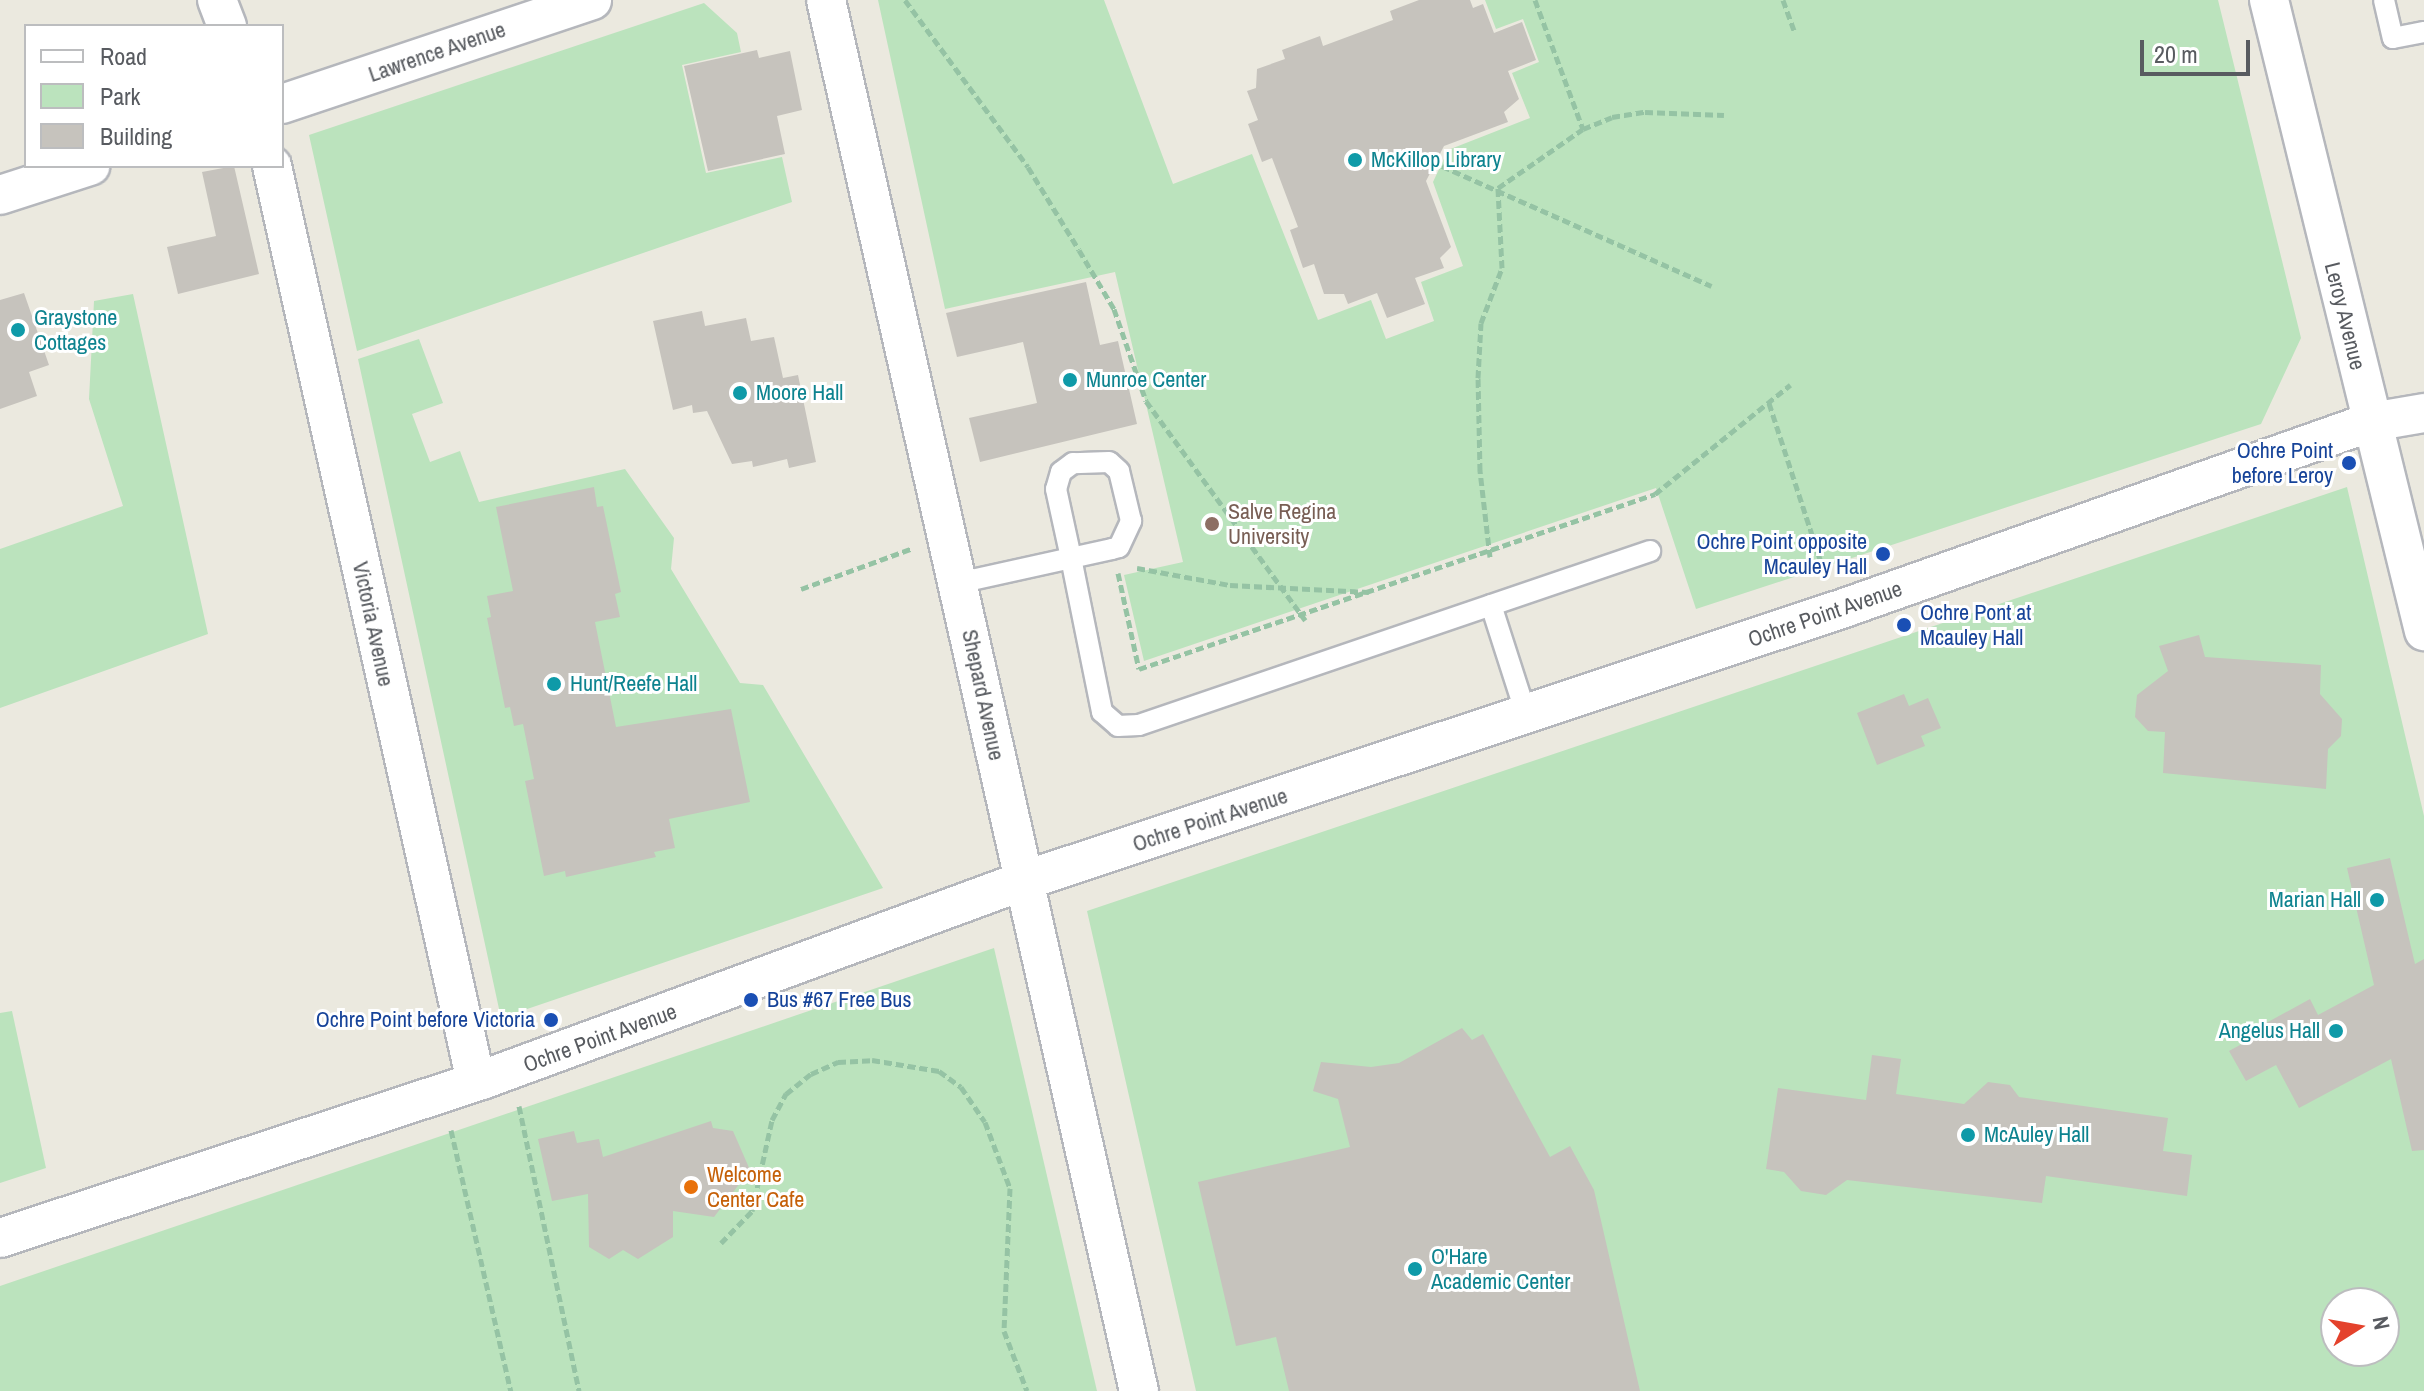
<!DOCTYPE html>
<style>
body{margin:0}
#map{position:relative;width:2424px;height:1391px;overflow:hidden;background:#ebe9df;font-family:"Archivo Narrow",sans-serif}
div>[style]{position:absolute}
[style*='--x']{left:calc(var(--x)*1px);top:calc(var(--y)*1px);width:calc(var(--w)*1px);rotate:calc(var(--a)*1deg)}
.green>*{inset:0;background:#bbe3bd}
.building>*{inset:0;background:#c6c3bd}
.path>*{height:5px;margin-top:-2.5px;transform-origin:0;background:repeating-linear-gradient(90deg,#95c3a4 0 8px,transparent 0 12px)}
.roads{filter:drop-shadow(2px 0 #b5b7bc) drop-shadow(-2px 0 #b5b7bc) drop-shadow(0 2px #b5b7bc) drop-shadow(0 -2px #b5b7bc)}
.service>*{height:20px;margin:-10px;padding:0 10px;transform-origin:10px;border-radius:10px;background:#fff}
.minor>*{height:38px;margin:-19px;padding:0 19px;transform-origin:19px;border-radius:19px;background:#fff}
.dots>*{width:22px;height:22px;translate:-50% -50%;box-sizing:border-box;border:4px solid #fff;border-radius:50%}
span{translate:-50% -50%;white-space:nowrap;text-align:center;line-height:1.15;-webkit-text-stroke:6px #fff;paint-order:stroke}
.street-label{font-size:22px;color:#585b60}
.culture-label{font-size:22px;color:#0d838f}
.left{translate:0 -50%;text-align:left}
.right{translate:-100% -50%;text-align:right}
.transit-label{font-size:22px;color:#164399}
.education-label{font-size:22px;color:#785e54}
.food-label{font-size:22px;color:#c56008}
.legend{position:absolute;left:24px;top:24px;width:260px;height:144px;box-sizing:border-box;background:#fff;border:2px solid #bcbdbf;margin:0;padding:10px 14px;list-style:none;font-size:24px;color:#585b60}
.legend li{display:flex;align-items:center;gap:16px;height:40px}
.legend b{width:40px;border:2px solid #bcbdbf}
.north{position:absolute;left:2320px;top:1287px;width:80px;height:80px;box-sizing:border-box;background:#fff;border:2px solid #bcbdbf;border-radius:50%;rotate:79deg;font-size:22px;font-weight:700;line-height:32px;text-align:center;color:#585b60}
.north::after{content:'';display:block;margin:auto;width:28px;height:36px;background:#e4422c;clip-path:polygon(50% 0,100% 100%,50% 72%,0 100%)}
.scale{position:absolute;left:2140px;top:40px;width:110px;height:36px;box-sizing:border-box;border:4px solid #585b60;border-top:0;padding-left:10px;font-size:24px;line-height:28px;white-space:nowrap;color:#585b60;-webkit-text-stroke:6px #fff;paint-order:stroke}
</style>
<div id="map">
<div class="green">
<div style="clip-path:polygon(878px 0,1104px 0,1173px 184px,1252px 154px,1318px 320px,1371px 300px,1386px 339px,1434px 321px,1421px 282px,1463px 266px,1433px 182px,1448px 150px,1530px 118px,1512px 73px,1539px 62px,1523px 19px,1496px 29px,1485px 0,2218px 0,2301px 338px,2261px 424px,1696px 609px,1656px 488px,1144px 661px,1124px 575px,1183px 562px,1115px 272px,945px 309px)"></div>
<div style="clip-path:polygon(704px 3px,737px 33px,741px 52px,682px 65px,706px 173px,782px 157px,792px 202px,357px 351px,309px 135px)"></div>
<div style="clip-path:polygon(133px 294px,208px 634px,0 708px,0 549px,123px 506px,89px 399px,94px 301px)"></div>
<div style="clip-path:polygon(419px 339px,443px 403px,412px 414px,430px 462px,460px 451px,479px 502px,625px 469px,674px 538px,671px 569px,740px 683px,763px 685px,883px 888px,501px 1018px,358px 359px)"></div>
<div style="clip-path:polygon(evenodd,2347px 487px,2424px 816px,2424px 1391px,1196px 1391px,1087px 911px,2347px 487px,2336px 1303px,2384px 1303px,2384px 1351px,2336px 1351px,2336px 1303px)"></div>
<div style="clip-path:polygon(994px 948px,1097px 1391px,0 1391px,0 1286px)"></div>
<div style="clip-path:polygon(12px 1011px,46px 1168px,0 1183px,0 1013px)"></div>
</div>
<div class="building">
<div style="clip-path:polygon(1419px 0,1470px 0,1473px 8px,1483px 4px,1494px 33px,1522px 22px,1536px 60px,1508px 71px,1519px 99px,1504px 112px,1508px 122px,1444px 146px,1426px 181px,1451px 247px,1440px 258px,1444px 268px,1415px 278px,1425px 304px,1387px 318px,1377px 293px,1348px 304px,1344px 294px,1324px 294px,1314px 264px,1303px 268px,1290px 230px,1298px 227px,1272px 158px,1262px 162px,1248px 124px,1258px 120px,1247px 91px,1256px 88px,1257px 69px,1285px 59px,1282px 50px,1320px 36px,1323px 46px,1393px 20px,1390px 11px)"></div>
<div style="clip-path:polygon(757px 50px,759px 58px,790px 51px,802px 110px,777px 116px,785px 154px,708px 171px,684px 66px)"></div>
<div style="clip-path:polygon(234px 166px,259px 274px,178px 294px,167px 247px,216px 236px,202px 172px)"></div>
<div style="clip-path:polygon(1086px 282px,1100px 345px,1118px 341px,1137px 424px,980px 462px,969px 418px,1037px 403px,1023px 342px,957px 357px,946px 313px)"></div>
<div style="clip-path:polygon(24px 293px,49px 365px,29px 372px,37px 396px,0 409px,0 300px)"></div>
<div style="clip-path:polygon(702px 311px,705px 326px,746px 318px,751px 341px,774px 337px,783px 378px,798px 375px,816px 462px,789px 468px,787px 459px,753px 467px,752px 461px,732px 464px,707px 411px,693px 413px,692px 405px,673px 410px,653px 321px)"></div>
<div style="clip-path:polygon(594px 487px,597px 507px,603px 506px,621px 592px,615px 594px,620px 617px,595px 622px,616px 727px,731px 709px,750px 802px,669px 819px,675px 848px,654px 852px,656px 857px,566px 877px,565px 871px,544px 876px,525px 781px,534px 779px,523px 724px,514px 726px,510px 707px,505px 708px,487px 618px,491px 617px,487px 596px,513px 591px,496px 507px)"></div>
<div style="clip-path:polygon(2199px 635px,2205px 657px,2321px 665px,2320px 694px,2342px 719px,2341px 736px,2328px 749px,2326px 789px,2163px 773px,2165px 732px,2148px 731px,2135px 717px,2137px 695px,2168px 671px,2159px 646px)"></div>
<div style="clip-path:polygon(1904px 694px,1909px 706px,1928px 698px,1941px 728px,1921px 736px,1925px 746px,1877px 765px,1857px 713px)"></div>
<div style="clip-path:polygon(2390px 858px,2415px 964px,2424px 959px,2424px 1150px,2412px 1151px,2391px 1059px,2299px 1108px,2276px 1065px,2246px 1081px,2229px 1051px,2260px 1034px,2257px 1028px,2310px 999px,2318px 1015px,2374px 985px,2347px 868px)"></div>
<div style="clip-path:polygon(1462px 1028px,1472px 1040px,1483px 1034px,1550px 1157px,1570px 1146px,1594px 1190px,1640px 1391px,1289px 1391px,1276px 1337px,1236px 1346px,1198px 1182px,1350px 1147px,1338px 1099px,1313px 1091px,1321px 1062px,1371px 1067px,1399px 1063px)"></div>
<div style="clip-path:polygon(1872px 1055px,1901px 1059px,1896px 1094px,1964px 1104px,1988px 1082px,2010px 1085px,2019px 1097px,2168px 1118px,2163px 1151px,2192px 1155px,2187px 1196px,2046px 1176px,2042px 1203px,1847px 1180px,1826px 1195px,1801px 1191px,1784px 1172px,1766px 1169px,1778px 1088px,1866px 1100px)"></div>
<div style="clip-path:polygon(711px 1121px,713px 1128px,733px 1131px,750px 1170px,714px 1217px,673px 1211px,673px 1237px,638px 1259px,623px 1250px,609px 1259px,589px 1247px,588px 1194px,552px 1201px,538px 1139px,574px 1131px,577px 1143px,599px 1139px,603px 1157px)"></div>
</div>
<div class="path">
<div style="--x:905;--y:0;--w:207;--a:53.6"></div>
<div style="--x:1028;--y:167;--w:97;--a:58.4"></div>
<div style="--x:1079;--y:250;--w:69;--a:59.3"></div>
<div style="--x:1114;--y:309;--w:97;--a:70.8"></div>
<div style="--x:1146;--y:401;--w:271;--a:54"></div>
<div style="--x:1535;--y:0;--w:138;--a:69.6"></div>
<div style="--x:1783;--y:0;--w:32;--a:70"></div>
<div style="--x:1442;--y:166;--w:295;--a:24"></div>
<div style="--x:1769;--y:403;--w:183;--a:71.9"></div>
<div style="--x:1490;--y:557;--w:87;--a:-96.6"></div>
<div style="--x:1480;--y:471;--w:93;--a:-91.2"></div>
<div style="--x:1478;--y:378;--w:55;--a:-86.9"></div>
<div style="--x:1481;--y:323;--w:59;--a:-69.1"></div>
<div style="--x:1502;--y:268;--w:80;--a:-92.9"></div>
<div style="--x:1498;--y:188;--w:103;--a:-34.8"></div>
<div style="--x:1583;--y:129;--w:31;--a:-22"></div>
<div style="--x:1612;--y:117;--w:33;--a:-9"></div>
<div style="--x:1645;--y:112;--w:79;--a:2.2"></div>
<div style="--x:1137;--y:568;--w:95;--a:10.4"></div>
<div style="--x:1230;--y:585;--w:139;--a:2.9"></div>
<div style="--x:1118;--y:573;--w:98;--a:77.7"></div>
<div style="--x:1139;--y:669;--w:545;--a:-18.73"></div>
<div style="--x:1655;--y:494;--w:174;--a:-38.9"></div>
<div style="--x:801;--y:589;--w:119;--a:-20.1"></div>
<div style="--x:519;--y:1106;--w:291;--a:78.1"></div>
<div style="--x:451;--y:1130;--w:268;--a:77.1"></div>
<div style="--x:721;--y:1243;--w:45;--a:-45.9"></div>
<div style="--x:752;--y:1211;--w:93;--a:-77.6"></div>
<div style="--x:772;--y:1120;--w:30;--a:-62"></div>
<div style="--x:786;--y:1094;--w:32;--a:-39"></div>
<div style="--x:811;--y:1074;--w:30;--a:-24"></div>
<div style="--x:838;--y:1062;--w:34;--a:-3"></div>
<div style="--x:872;--y:1060;--w:68;--a:9.3"></div>
<div style="--x:939;--y:1071;--w:27;--a:36"></div>
<div style="--x:961;--y:1087;--w:42;--a:55.6"></div>
<div style="--x:985;--y:1122;--w:71;--a:69.3"></div>
<div style="--x:1010;--y:1188;--w:143;--a:92.4"></div>
<div style="--x:1004;--y:1331;--w:64;--a:69"></div>
</div>
<div class="roads">
<div class="service">
<div style="--x:2384;--y:0;--w:39;--a:77"></div>
<div style="--x:2393;--y:38;--w:32;--a:-11"></div>
<div style="--x:958;--y:583;--w:116;--a:-12.5"></div>
<div style="--x:1071;--y:558;--w:42;--a:-12.4"></div>
<div style="--x:1112;--y:549;--w:7;--a:-16"></div>
<div style="--x:1119;--y:547;--w:29;--a:-65"></div>
<div style="--x:1131;--y:521;--w:51;--a:-103.5"></div>
<div style="--x:1119;--y:471;--w:13;--a:-138"></div>
<div style="--x:1109;--y:462;--w:36;--a:178"></div>
<div style="--x:1073;--y:463;--w:15;--a:143"></div>
<div style="--x:1061;--y:472;--w:18;--a:106"></div>
<div style="--x:1056;--y:489;--w:71;--a:77.7"></div>
<div style="--x:1071;--y:558;--w:157;--a:78.6"></div>
<div style="--x:1102;--y:712;--w:21;--a:41"></div>
<div style="--x:1118;--y:726;--w:21;--a:-3"></div>
<div style="--x:1139;--y:725;--w:540;--a:-18.8"></div>
<div style="--x:1491;--y:605;--w:114;--a:72.2"></div>
</div>
<div class="minor">
<div style="--x:217;--y:0;--w:28;--a:69"></div>
<div style="--x:826;--y:0;--w:1426;--a:77.32"></div>
<div style="--x:2269;--y:0;--w:650;--a:76.2"></div>
<div style="--x:282;--y:104;--w:327;--a:-18.5"></div>
<div style="--x:272;--y:166;--w:938;--a:77.44"></div>
<div style="--x:0;--y:195;--w:95;--a:-17.9"></div>
<div style="--x:0;--y:1238;--w:507;--a:-18.15"></div>
<div style="--x:482;--y:1080;--w:576;--a:-20.2"></div>
<div style="--x:1023;--y:881;--w:868;--a:-18.39"></div>
<div style="--x:1847;--y:607;--w:556;--a:-19.45"></div>
<div style="--x:2371;--y:422;--w:54;--a:-9.6"></div>
</div>
</div>
<div class="dots">
<div style="left:1355px;top:160px;background:#0f9aa8"></div>
<div style="left:18px;top:330px;background:#0f9aa8"></div>
<div style="left:1070px;top:380px;background:#0f9aa8"></div>
<div style="left:740px;top:393px;background:#0f9aa8"></div>
<div style="left:2349px;top:463px;background:#1a4fb4"></div>
<div style="left:1212px;top:524px;background:#8d6e63"></div>
<div style="left:1883px;top:554px;background:#1a4fb4"></div>
<div style="left:1904px;top:625px;background:#1a4fb4"></div>
<div style="left:554px;top:684px;background:#0f9aa8"></div>
<div style="left:2377px;top:900px;background:#0f9aa8"></div>
<div style="left:751px;top:1000px;background:#1a4fb4"></div>
<div style="left:551px;top:1020px;background:#1a4fb4"></div>
<div style="left:2336px;top:1031px;background:#0f9aa8"></div>
<div style="left:1968px;top:1135px;background:#0f9aa8"></div>
<div style="left:691px;top:1187px;background:#e8710a"></div>
<div style="left:1415px;top:1269px;background:#0f9aa8"></div>
</div>
<div class="street-label">
<span style="left:437px;top:52px;rotate:-19deg">Lawrence Avenue</span>
<span style="left:2345px;top:316px;rotate:76deg">Leroy Avenue</span>
<span style="left:1825px;top:614px;rotate:-19deg">Ochre Point Avenue</span>
<span style="left:373px;top:624px;rotate:78deg">Victoria Avenue</span>
<span style="left:983px;top:695px;rotate:78deg">Shepard Avenue</span>
<span style="left:1210px;top:820px;rotate:-18deg">Ochre Point Avenue</span>
<span style="left:600px;top:1038px;rotate:-20deg">Ochre Point Avenue</span>
</div>
<div class="culture-label">
<span class="left" style="left:1371px;top:160px">McKillop Library</span>
<span class="left" style="left:34px;top:330px">Graystone<br>Cottages</span>
<span class="left" style="left:1086px;top:380px">Munroe Center</span>
<span class="left" style="left:756px;top:393px">Moore Hall</span>
<span class="left" style="left:570px;top:684px">Hunt/Reefe Hall</span>
<span class="right" style="left:2361px;top:900px">Marian Hall</span>
<span class="right" style="left:2320px;top:1031px">Angelus Hall</span>
<span class="left" style="left:1984px;top:1135px">McAuley Hall</span>
<span class="left" style="left:1431px;top:1269px">O'Hare<br>Academic Center</span>
</div>
<div class="transit-label">
<span class="right" style="left:2333px;top:463px">Ochre Point<br>before Leroy</span>
<span class="right" style="left:1867px;top:554px">Ochre Point opposite<br>Mcauley Hall</span>
<span class="left" style="left:1920px;top:625px">Ochre Pont at<br>Mcauley Hall</span>
<span class="left" style="left:767px;top:1000px">Bus #67 Free Bus</span>
<span class="right" style="left:535px;top:1020px">Ochre Point before Victoria</span>
</div>
<div class="education-label">
<span class="left" style="left:1228px;top:524px">Salve Regina<br>University</span>
</div>
<div class="food-label">
<span class="left" style="left:707px;top:1187px">Welcome<br>Center Cafe</span>
</div>
<ul class="legend">
<li><b style="height:10px;background:#fff"></b>Road</li>
<li><b style="height:22px;background:#bbe3bd"></b>Park</li>
<li><b style="height:22px;background:#c6c3bd"></b>Building</li>
</ul>
<div class="north">N</div>
<div class="scale">20 m</div>
</div>
